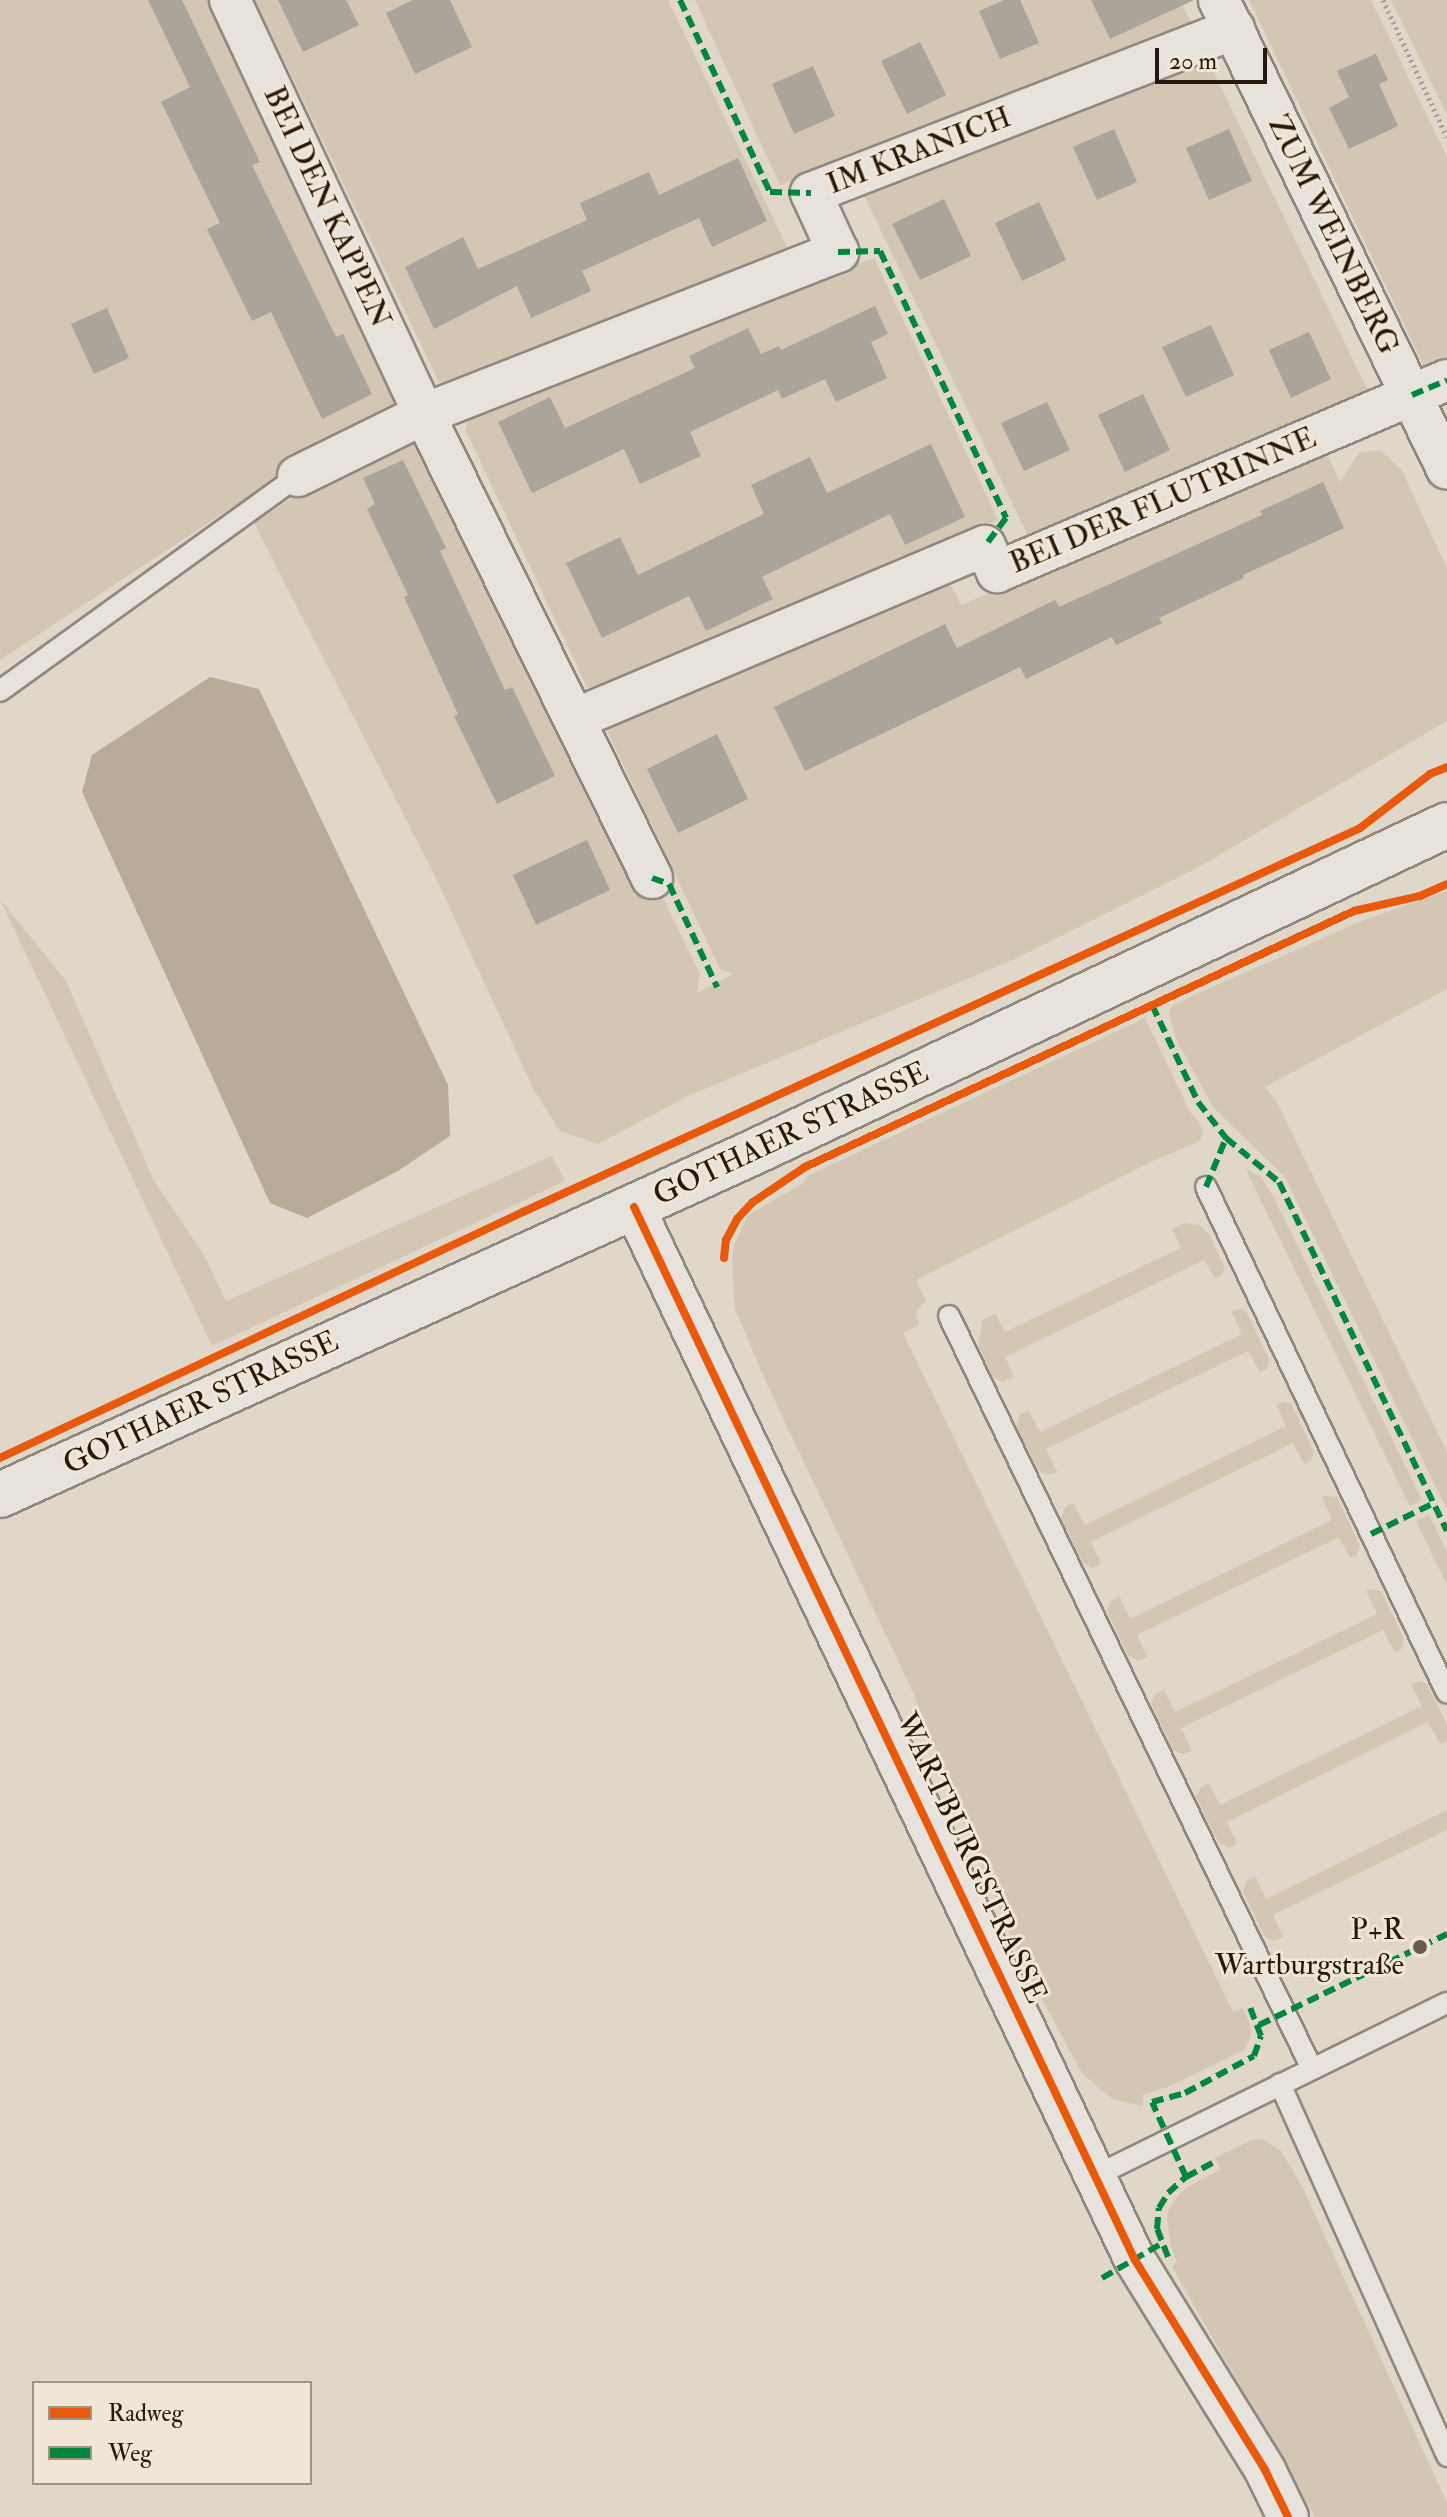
<!DOCTYPE html>
<meta charset="utf-8">
<style>
body{margin:0}
#map{position:relative;width:1447px;height:2517px;overflow:hidden;background:#e0d7c9;font-family:"IM FELL Double Pica",serif}
div>[style]{position:absolute}
[style*='--x']{left:calc(var(--x)*1px);top:calc(var(--y)*1px);width:calc(var(--w)*1px);rotate:calc(var(--a)*1deg)}
.green>*{inset:0;background:#d3c6b3}
.water>*{inset:0;background:#b8ab98}
.building>*{inset:0;background:#aba49b}
.path>*{height:5px;margin-top:-2.5px;transform-origin:0;background:repeating-linear-gradient(90deg,#a29d97 0 2px,transparent 0 6px)}
.roads{filter:drop-shadow(2px 0 #8f887f) drop-shadow(-2px 0 #8f887f) drop-shadow(0 2px #8f887f) drop-shadow(0 -2px #8f887f)}
.lane>*{height:20px;margin:-10px;padding:0 10px;transform-origin:10px;border-radius:10px;background:#e7e2dc}
.street>*{height:40px;margin:-20px;padding:0 20px;transform-origin:20px;border-radius:20px;background:#e7e2dc}
.secondary>*{height:44px;margin:-22px;padding:0 22px;transform-origin:22px;border-radius:22px;background:#e7e2dc}
.quiet>*{height:6px;margin-top:-3px;transform-origin:0;background:repeating-linear-gradient(90deg,#00873e 0 12px,transparent 0 18px)}
.cycleway>*{height:8px;margin:-4px;padding:0 4px;transform-origin:4px;border-radius:4px;background:#e8590c}
.dots>*{width:22px;height:22px;translate:-50% -50%;box-sizing:border-box;border:4px solid #f1e6d6;border-radius:50%}
span{translate:-50% -50%;white-space:nowrap;text-align:center;line-height:1.15;-webkit-text-stroke:6px #f1e6d6;paint-order:stroke}
.street-label{font-size:30px;color:#26190c}
.poi-label{font-size:30px;color:#26190c}
.right{translate:-100% -50%;text-align:right}
.legend{position:absolute;left:32px;top:2381px;width:280px;height:104px;box-sizing:border-box;background:#f1e6d6;border:2px solid #a09485;margin:0;padding:10px 14px;list-style:none;font-size:24px;color:#26190c}
.legend li{display:flex;align-items:center;gap:16px;height:40px}
.legend b{width:40px;border:2px solid #a09485}
.scale{position:absolute;left:1155px;top:48px;width:112px;height:36px;box-sizing:border-box;border:4px solid #26190c;border-top:0;padding-left:10px;font-size:24px;line-height:28px;white-space:nowrap;color:#26190c;-webkit-text-stroke:6px #f1e6d6;paint-order:stroke}
</style>
<div id="map">
<div class="green">
<div style="clip-path:polygon(0 0,210px 0,403px 401px,397px 412px,316px 452px,0 660px)"></div>
<div style="clip-path:polygon(255px 0,668px 0,792px 257px,457px 386px,440px 384px)"></div>
<div style="clip-path:polygon(695px 0,1180px 0,1194px 28px,780px 185px)"></div>
<div style="clip-path:polygon(1249px 0,1371px 0,1447px 157px,1447px 360px,1425px 368px)"></div>
<div style="clip-path:polygon(1391px 0,1447px 0,1447px 115px,1437px 94px)"></div>
<div style="clip-path:polygon(1206px 56px,1371px 397px,1031px 542px,860px 187px)"></div>
<div style="clip-path:polygon(874px 258px,998px 520px,606px 687px,587px 687px,465px 429px,471px 413px)"></div>
<div style="clip-path:polygon(421px 437px,656px 884px,700px 974px,697px 993px,733px 974px,720px 969px,603px 722px,946px 576px,961px 605px,1325px 450px,1340px 482px,1359px 453px,1380px 450px,1401px 469px,1447px 568px,1447px 721px,1199px 867px,1017px 958px,688px 1096px,598px 1144px,560px 1131px,534px 1090px,435px 876px,254px 523px,312px 485px)"></div>
<div style="clip-path:polygon(1447px 891px,1447px 989px,1265px 1087px,1276px 1100px,1447px 1452px,1447px 1510px,1285px 1177px,1213px 1107px,1176px 1039px,1169px 1013px,1172px 1006px,1194px 995px,1359px 922px)"></div>
<div style="clip-path:polygon(0 899px,66px 981px,154px 1181px,204px 1255px,226px 1301px,552px 1156px,565px 1181px,212px 1346px)"></div>
<div style="clip-path:polygon(1145px 1018px,1189px 1110px,1200px 1124px,1203px 1132px,1200px 1141px,1155px 1160px,916px 1280px,926px 1300px,916px 1312px,919px 1325px,903px 1333px,1233px 2012px,1243px 2008px,1250px 2025px,1251px 2037px,1244px 2050px,1170px 2086px,1143px 2095px,1143px 2106px,1112px 2099px,1082px 2073px,1019px 1957px,912px 1690px,765px 1380px,735px 1309px,732px 1266px,733px 1248px,748px 1215px,804px 1183px,807px 1176px)"></div>
<div style="clip-path:polygon(1245px 1168px,1261px 1177px,1272px 1194px,1422px 1500px,1410px 1506px)"></div>
<div style="clip-path:polygon(1184px 1223px,1199px 1225px,1209px 1234px,1225px 1268px,1221px 1276px,1215px 1279px,1204px 1260px,1005px 1357px,1014px 1377px,1002px 1382px,993px 1377px,978px 1345px,982px 1321px,995px 1313px,1005px 1332px,1181px 1248px,1172px 1229px)"></div>
<div style="clip-path:polygon(1240px 1309px,1246px 1311px,1269px 1359px,1267px 1369px,1260px 1372px,1248px 1351px,1046px 1449px,1057px 1472px,1048px 1475px,1038px 1470px,1016px 1425px,1020px 1415px,1028px 1410px,1040px 1432px,1242px 1334px,1231px 1311px)"></div>
<div style="clip-path:polygon(1285px 1402px,1291px 1403px,1314px 1452px,1311px 1461px,1304px 1464px,1293px 1443px,1091px 1542px,1101px 1564px,1093px 1568px,1083px 1563px,1061px 1518px,1065px 1507px,1073px 1503px,1085px 1525px,1286px 1426px,1276px 1404px)"></div>
<div style="clip-path:polygon(1325px 1496px,1337px 1497px,1360px 1546px,1357px 1555px,1350px 1558px,1339px 1537px,1137px 1635px,1147px 1657px,1139px 1661px,1128px 1656px,1107px 1611px,1111px 1601px,1119px 1596px,1130px 1619px,1332px 1520px,1322px 1497px)"></div>
<div style="clip-path:polygon(1429px 1515px,1447px 1552px,1447px 1585px,1416px 1521px)"></div>
<div style="clip-path:polygon(1369px 1589px,1381px 1591px,1404px 1639px,1402px 1649px,1395px 1652px,1383px 1630px,1181px 1728px,1192px 1751px,1183px 1754px,1173px 1750px,1151px 1704px,1155px 1694px,1164px 1690px,1175px 1712px,1377px 1614px,1366px 1591px)"></div>
<div style="clip-path:polygon(1421px 1681px,1427px 1684px,1447px 1725px,1447px 1742px,1440px 1744px,1428px 1722px,1227px 1822px,1237px 1844px,1229px 1848px,1218px 1842px,1196px 1797px,1201px 1787px,1209px 1783px,1220px 1805px,1422px 1706px,1411px 1684px)"></div>
<div style="clip-path:polygon(1447px 1810px,1447px 1830px,1273px 1915px,1283px 1937px,1275px 1941px,1264px 1936px,1243px 1891px,1247px 1880px,1255px 1876px,1266px 1899px)"></div>
<div style="clip-path:polygon(1262px 2139px,1281px 2151px,1302px 2186px,1447px 2503px,1447px 2517px,1315px 2517px,1172px 2267px,1177px 2262px,1170px 2243px,1167px 2213px,1174px 2200px,1187px 2187px,1221px 2169px,1215px 2158px,1252px 2140px)"></div>
</div>
<div class="water">
<div style="clip-path:polygon(210px 677px,259px 689px,448px 1085px,450px 1136px,398px 1171px,307px 1218px,270px 1203px,82px 792px,92px 755px)"></div>
</div>
<div class="building">
<div style="clip-path:polygon(148px 0,182px 0,260px 162px,252px 165px,336px 337px,343px 334px,372px 394px,322px 419px,271px 312px,252px 321px,207px 229px,220px 223px,161px 102px,190px 87px)"></div>
<div style="clip-path:polygon(278px 0,346px 0,359px 25px,303px 52px)"></div>
<div style="clip-path:polygon(413px 0,450px 0,472px 47px,415px 74px,386px 13px)"></div>
<div style="clip-path:polygon(1004px 0,1020px 0,1039px 43px,1000px 59px,979px 11px)"></div>
<div style="clip-path:polygon(1091px 0,1194px 0,1110px 39px)"></div>
<div style="clip-path:polygon(920px 42px,946px 95px,907px 114px,881px 61px)"></div>
<div style="clip-path:polygon(1376px 54px,1388px 80px,1379px 84px,1398px 126px,1349px 149px,1329px 108px,1349px 97px,1337px 71px)"></div>
<div style="clip-path:polygon(813px 66px,835px 116px,794px 134px,772px 84px)"></div>
<div style="clip-path:polygon(1114px 129px,1137px 182px,1097px 200px,1073px 147px)"></div>
<div style="clip-path:polygon(1229px 129px,1252px 181px,1209px 200px,1186px 148px)"></div>
<div style="clip-path:polygon(738px 158px,767px 221px,712px 247px,699px 218px,582px 271px,591px 291px,531px 318px,517px 286px,434px 329px,405px 267px,463px 237px,478px 269px,587px 220px,580px 203px,649px 172px,659px 195px)"></div>
<div style="clip-path:polygon(944px 199px,971px 256px,920px 280px,892px 224px)"></div>
<div style="clip-path:polygon(1039px 202px,1066px 260px,1022px 281px,995px 223px)"></div>
<div style="clip-path:polygon(875px 306px,888px 334px,871px 342px,887px 378px,836px 402px,825px 379px,782px 399px,778px 390px,690px 432px,701px 456px,640px 484px,624px 449px,532px 493px,498px 422px,550px 397px,565px 428px,695px 368px,689px 356px,748px 328px,761px 354px,779px 346px,781px 350px)"></div>
<div style="clip-path:polygon(107px 308px,129px 358px,94px 374px,71px 324px)"></div>
<div style="clip-path:polygon(1211px 325px,1234px 375px,1186px 397px,1162px 347px)"></div>
<div style="clip-path:polygon(1309px 332px,1331px 379px,1291px 398px,1269px 350px)"></div>
<div style="clip-path:polygon(1143px 394px,1170px 450px,1125px 472px,1098px 415px)"></div>
<div style="clip-path:polygon(1047px 402px,1070px 450px,1024px 471px,1001px 423px)"></div>
<div style="clip-path:polygon(931px 444px,965px 517px,905px 545px,890px 514px,762px 577px,773px 599px,706px 631px,689px 596px,602px 638px,566px 563px,620px 537px,638px 575px,764px 514px,751px 485px,810px 457px,827px 493px)"></div>
<div style="clip-path:polygon(403px 460px,446px 548px,440px 551px,505px 690px,512px 687px,555px 776px,497px 804px,454px 716px,458px 714px,404px 597px,408px 595px,367px 509px,375px 504px,363px 478px)"></div>
<div style="clip-path:polygon(1323px 482px,1344px 528px,1243px 575px,1244px 578px,1159px 618px,1162px 623px,1116px 645px,1112px 637px,1026px 679px,1020px 667px,805px 771px,774px 707px,945px 624px,957px 648px,1055px 600px,1059px 607px,1262px 515px,1260px 511px)"></div>
<div style="clip-path:polygon(717px 734px,748px 799px,678px 833px,647px 769px)"></div>
<div style="clip-path:polygon(587px 840px,610px 890px,536px 925px,513px 875px)"></div>
</div>
<div class="path">
<div style="--x:1383;--y:0;--w:151;--a:65"></div>
</div>
<div class="roads">
<div class="lane">
<div style="--x:0;--y:691;--w:367;--a:-35.8"></div>
<div style="--x:1206;--y:1187;--w:560;--a:64.53"></div>
<div style="--x:949;--y:1316;--w:836;--a:64.26"></div>
<div style="--x:1280;--y:2084;--w:408;--a:65.8"></div>
<div style="--x:1095;--y:2176;--w:392;--a:-26.2"></div>
</div>
<div class="street">
<div style="--x:230;--y:0;--w:457;--a:64.9"></div>
<div style="--x:424;--y:414;--w:517;--a:63.83"></div>
<div style="--x:1219;--y:0;--w:521;--a:64.07"></div>
<div style="--x:298;--y:476;--w:140;--a:-26.2"></div>
<div style="--x:424;--y:414;--w:445;--a:-21.4"></div>
<div style="--x:838;--y:252;--w:65;--a:-114.6"></div>
<div style="--x:811;--y:193;--w:454;--a:-21.2"></div>
<div style="--x:575;--y:719;--w:445;--a:-22.9"></div>
<div style="--x:985;--y:546;--w:29;--a:65"></div>
<div style="--x:997;--y:572;--w:489;--a:-23.1"></div>
<div style="--x:634;--y:1207;--w:1166;--a:64.56"></div>
<div style="--x:1135;--y:2260;--w:247;--a:58.2"></div>
<div style="--x:1265;--y:2470;--w:52;--a:63.9"></div>
</div>
<div class="secondary">
<div style="--x:0;--y:1495;--w:828;--a:-24.46"></div>
<div style="--x:754;--y:1152;--w:766;--a:-25.26"></div>
</div>
</div>
<div class="quiet">
<div style="--x:680;--y:0;--w:212;--a:64.9"></div>
<div style="--x:770;--y:192;--w:41;--a:1.4"></div>
<div style="--x:838;--y:252;--w:42;--a:-1.4"></div>
<div style="--x:880;--y:251;--w:295;--a:64.7"></div>
<div style="--x:1006;--y:518;--w:35;--a:127"></div>
<div style="--x:1412;--y:395;--w:38;--a:-23"></div>
<div style="--x:652;--y:878;--w:18;--a:19"></div>
<div style="--x:669;--y:884;--w:114;--a:65"></div>
<div style="--x:1152;--y:1005;--w:107;--a:64.6"></div>
<div style="--x:1198;--y:1102;--w:46;--a:52.1"></div>
<div style="--x:1226;--y:1138;--w:69;--a:39.7"></div>
<div style="--x:1279;--y:1182;--w:387;--a:64.3"></div>
<div style="--x:1206;--y:1187;--w:53;--a:-67.8"></div>
<div style="--x:1371;--y:1534;--w:70;--a:-26.2"></div>
<div style="--x:1259;--y:2025;--w:209;--a:-25.8"></div>
<div style="--x:1186;--y:2177;--w:82;--a:-114.4"></div>
<div style="--x:1152;--y:2102;--w:34;--a:-15"></div>
<div style="--x:1185;--y:2093;--w:78;--a:-28.2"></div>
<div style="--x:1254;--y:2056;--w:21;--a:-71"></div>
<div style="--x:1261;--y:2036;--w:31;--a:-111"></div>
<div style="--x:1168;--y:2257;--w:30;--a:-111"></div>
<div style="--x:1157;--y:2229;--w:21;--a:-85"></div>
<div style="--x:1159;--y:2208;--w:17;--a:-59"></div>
<div style="--x:1168;--y:2193;--w:24;--a:-42"></div>
<div style="--x:1186;--y:2177;--w:30;--a:-28"></div>
<div style="--x:1102;--y:2278;--w:68;--a:-30"></div>
</div>
<div class="cycleway">
<div style="--x:634;--y:1207;--w:1166;--a:64.56"></div>
<div style="--x:1135;--y:2260;--w:247;--a:58.2"></div>
<div style="--x:1265;--y:2470;--w:52;--a:63.9"></div>
<div style="--x:724;--y:1258;--w:18;--a:-84"></div>
<div style="--x:726;--y:1240;--w:24;--a:-62"></div>
<div style="--x:737;--y:1219;--w:23;--a:-47"></div>
<div style="--x:753;--y:1202;--w:63;--a:-33.9"></div>
<div style="--x:805;--y:1167;--w:606;--a:-25"></div>
<div style="--x:1354;--y:911;--w:68;--a:-12.8"></div>
<div style="--x:1420;--y:896;--w:30;--a:-24"></div>
<div style="--x:0;--y:1458;--w:578;--a:-25.19"></div>
<div style="--x:523;--y:1212;--w:921;--a:-24.64"></div>
<div style="--x:1360;--y:828;--w:88;--a:-37.6"></div>
<div style="--x:1430;--y:774;--w:18;--a:-22"></div>
</div>
<div class="dots">
<div style="left:1420px;top:1947px;background:#675c4e"></div>
</div>
<div class="street-label">
<span style="left:919px;top:151px;rotate:-21deg">IM KRANICH</span>
<span style="left:327px;top:207px;rotate:65deg">BEI DEN KAPPEN</span>
<span style="left:1333px;top:235px;rotate:64deg">ZUM WEINBERG</span>
<span style="left:1163px;top:501px;rotate:-23deg">BEI DER FLUTRINNE</span>
<span style="left:791px;top:1134px;rotate:-25deg">GOTHAER STRASSE</span>
<span style="left:201px;top:1403px;rotate:-25deg">GOTHAER STRASSE</span>
<span style="left:971px;top:1858px;rotate:65deg">WARTBURGSTRASSE</span>
</div>
<div class="poi-label">
<span class="right" style="left:1404px;top:1947px">P+R<br>Wartburgstraße</span>
</div>
<ul class="legend">
<li><b style="height:10px;background:#e8590c"></b>Radweg</li>
<li><b style="height:10px;background:#00873e"></b>Weg</li>
</ul>
<div class="scale">20 m</div>
</div>
